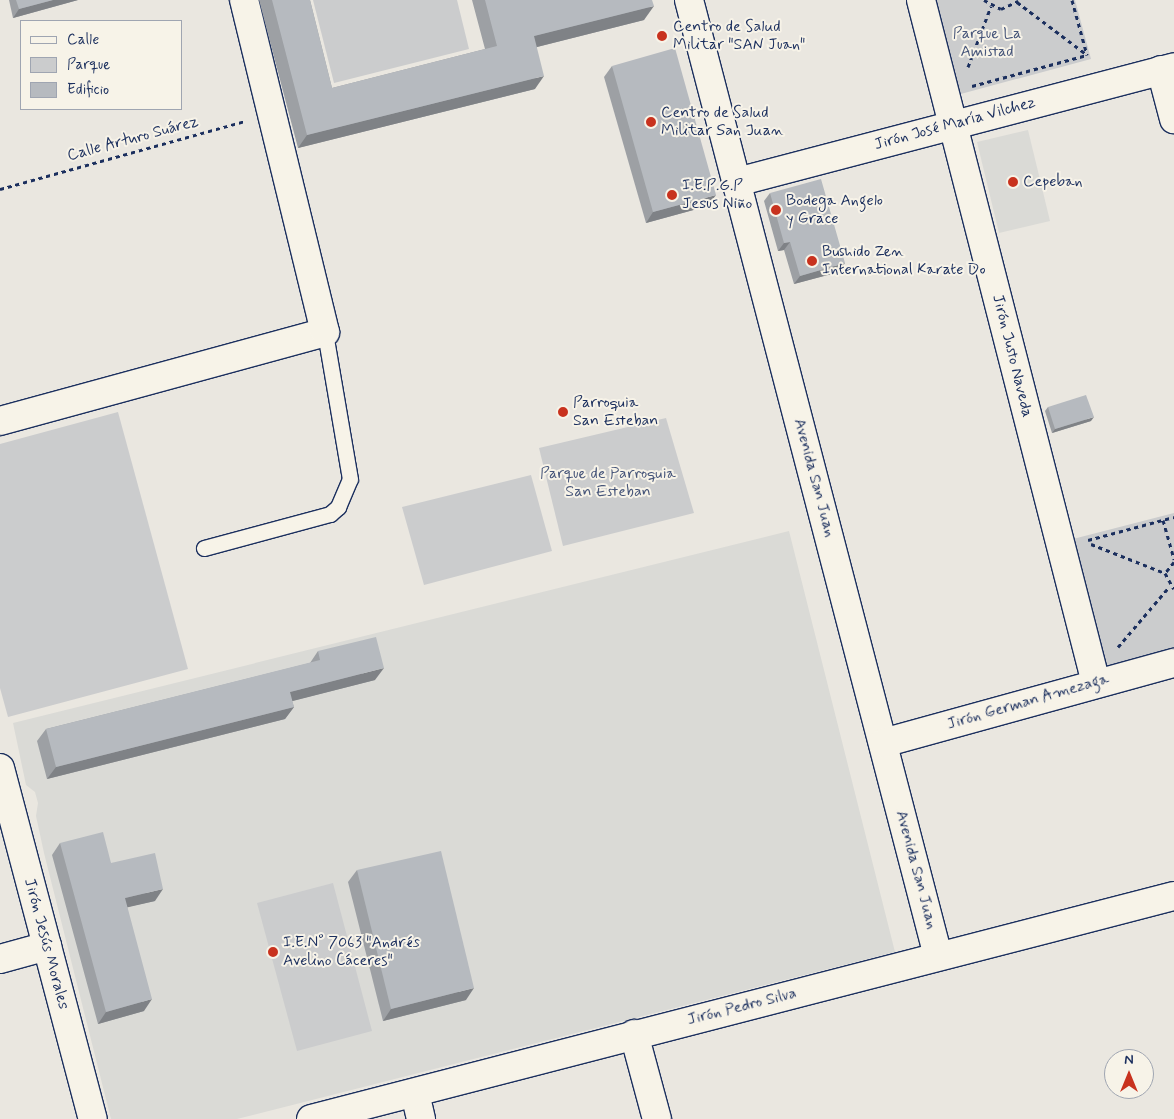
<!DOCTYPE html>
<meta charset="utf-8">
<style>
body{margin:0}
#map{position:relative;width:1174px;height:1119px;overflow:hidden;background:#eae7e0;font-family:Mynerve,sans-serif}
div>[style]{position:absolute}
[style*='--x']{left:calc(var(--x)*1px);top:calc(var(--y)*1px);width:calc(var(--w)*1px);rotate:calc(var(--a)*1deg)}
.built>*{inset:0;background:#dadad6}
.green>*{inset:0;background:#cbcccd}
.path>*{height:3px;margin-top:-1.5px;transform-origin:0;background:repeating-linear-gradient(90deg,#1b2f5e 0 4px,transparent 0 8px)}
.roads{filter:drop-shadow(1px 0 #1b2f5e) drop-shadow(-1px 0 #1b2f5e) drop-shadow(0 1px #1b2f5e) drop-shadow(0 -1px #1b2f5e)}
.service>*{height:15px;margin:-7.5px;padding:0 7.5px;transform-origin:7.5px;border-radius:7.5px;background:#f7f3e8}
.minor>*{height:28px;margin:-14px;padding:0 14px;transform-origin:14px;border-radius:14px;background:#f7f3e8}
.tertiary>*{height:28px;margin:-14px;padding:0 14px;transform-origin:14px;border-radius:14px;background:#f7f3e8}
.wall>*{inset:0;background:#9da0a4}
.shaded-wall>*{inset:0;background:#7f8286}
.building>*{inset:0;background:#b6babf}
.dots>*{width:14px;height:14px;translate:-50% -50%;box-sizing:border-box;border:2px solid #f7f3e8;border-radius:50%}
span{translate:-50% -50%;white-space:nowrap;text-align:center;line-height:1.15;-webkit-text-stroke:4px #f7f3e8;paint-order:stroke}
.poi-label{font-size:16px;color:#1b2f5e}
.left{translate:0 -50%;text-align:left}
.park-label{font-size:16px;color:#47567a}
.street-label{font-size:16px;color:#1b2f5e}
.legend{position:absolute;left:20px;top:20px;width:162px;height:90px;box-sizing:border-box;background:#f7f3e8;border:1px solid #9fa5b1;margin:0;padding:6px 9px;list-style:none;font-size:15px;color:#1b2f5e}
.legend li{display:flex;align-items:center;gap:10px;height:25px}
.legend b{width:25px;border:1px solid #9fa5b1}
.north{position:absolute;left:1104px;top:1049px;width:50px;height:50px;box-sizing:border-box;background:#f7f3e8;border:1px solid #9fa5b1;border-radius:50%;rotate:0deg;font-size:14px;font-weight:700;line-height:20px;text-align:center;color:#1b2f5e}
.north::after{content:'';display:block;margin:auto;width:18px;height:22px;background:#c8321e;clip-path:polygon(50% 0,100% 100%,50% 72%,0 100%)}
</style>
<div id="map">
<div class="built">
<div style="clip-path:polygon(1028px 130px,1050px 221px,999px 233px,977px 142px)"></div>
<div style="clip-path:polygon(789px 531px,895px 952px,237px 1119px,111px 1119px,44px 853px,36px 816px,38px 803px,35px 792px,26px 785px,13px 723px)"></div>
</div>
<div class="green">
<div style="clip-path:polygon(313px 0,457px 0,469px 49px,334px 83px)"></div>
<div style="clip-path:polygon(932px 0,1075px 0,1091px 59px,957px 95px)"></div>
<div style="clip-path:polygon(118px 412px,188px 669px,8px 717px,0 688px,0 444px)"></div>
<div style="clip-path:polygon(666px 418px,694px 513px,563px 546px,539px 448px)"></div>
<div style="clip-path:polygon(531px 475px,552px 551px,424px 585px,402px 507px)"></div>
<div style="clip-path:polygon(1174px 513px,1174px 648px,1106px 666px,1073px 539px)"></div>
<div style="clip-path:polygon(333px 883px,372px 1031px,297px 1051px,257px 903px)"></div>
</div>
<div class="path">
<div style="--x:984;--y:0;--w:19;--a:28"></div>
<div style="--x:1001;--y:9;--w:19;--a:-25"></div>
<div style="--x:1072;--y:0;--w:57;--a:74.7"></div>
<div style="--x:1017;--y:2;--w:86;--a:37"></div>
<div style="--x:968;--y:67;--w:65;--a:-69.3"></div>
<div style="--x:972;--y:86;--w:119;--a:-15.1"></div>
<div style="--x:0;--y:189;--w:254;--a:-15.5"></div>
<div style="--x:1163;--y:520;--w:41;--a:74.2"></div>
<div style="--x:1088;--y:540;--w:89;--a:-15"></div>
<div style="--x:1091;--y:544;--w:79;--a:21.4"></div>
<div style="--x:1174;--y:562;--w:14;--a:129"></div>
<div style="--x:1165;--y:573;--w:18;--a:61"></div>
<div style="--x:1118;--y:647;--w:79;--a:-49.6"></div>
</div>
<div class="roads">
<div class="service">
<div style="--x:204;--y:548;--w:131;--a:-15.1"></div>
<div style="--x:330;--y:514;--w:11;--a:-41"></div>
<div style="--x:338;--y:507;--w:30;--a:-67"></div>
<div style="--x:350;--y:479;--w:149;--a:-99.7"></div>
</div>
<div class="minor">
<div style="--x:689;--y:0;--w:988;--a:75.4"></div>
<div style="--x:921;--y:0;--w:705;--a:75.63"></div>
<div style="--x:1161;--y:70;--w:51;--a:75.1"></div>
<div style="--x:737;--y:182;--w:452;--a:-14.7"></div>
<div style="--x:0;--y:421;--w:337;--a:-15.3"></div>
<div style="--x:325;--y:332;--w:342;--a:-103.7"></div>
<div style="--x:883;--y:743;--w:302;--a:-15.4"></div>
<div style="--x:0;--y:768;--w:363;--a:75.2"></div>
<div style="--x:0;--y:959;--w:49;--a:-15.5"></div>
<div style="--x:634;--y:1034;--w:88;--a:74.9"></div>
<div style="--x:415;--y:1093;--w:27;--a:77"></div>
</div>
<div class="tertiary">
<div style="--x:311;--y:1119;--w:891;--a:-14.49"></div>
</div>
</div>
<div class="wall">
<div style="clip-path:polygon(9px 0,78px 0,13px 18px)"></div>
<div style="clip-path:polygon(259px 0,310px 0,332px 88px,485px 49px,472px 0,652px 0,644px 20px,537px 47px,535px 89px,298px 148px)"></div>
<div style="clip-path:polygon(612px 66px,708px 206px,646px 223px,604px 77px)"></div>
<div style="clip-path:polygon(770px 193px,839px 272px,794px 284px,784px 250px,778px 251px,764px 201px)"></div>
<div style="clip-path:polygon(1048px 407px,1091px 421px,1052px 433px,1045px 411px)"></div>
<div style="clip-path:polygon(318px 651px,375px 680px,292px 701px,294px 707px,285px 719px,47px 779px,37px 741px,46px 729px,310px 663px)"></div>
<div style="clip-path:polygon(60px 843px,111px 863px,155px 901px,127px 907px,144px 1011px,98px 1024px,52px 855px)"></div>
<div style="clip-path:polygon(357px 870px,466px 1000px,383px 1021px,348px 882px)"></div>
</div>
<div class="shaded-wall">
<div style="clip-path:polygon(53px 0,78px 0,13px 18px,19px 9px)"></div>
<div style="clip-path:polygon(654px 6px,644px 20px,525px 50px,534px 36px)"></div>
<div style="clip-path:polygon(544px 76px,535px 89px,298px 148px,307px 135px)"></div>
<div style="clip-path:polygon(716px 195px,708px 206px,646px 223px,653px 212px)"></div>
<div style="clip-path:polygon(790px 242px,784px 250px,778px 251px,784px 243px)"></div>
<div style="clip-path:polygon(845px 263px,839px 272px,794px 284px,800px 276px)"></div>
<div style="clip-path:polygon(1094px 417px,1091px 421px,1052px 433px,1055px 429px)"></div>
<div style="clip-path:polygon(384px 668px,375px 680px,281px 704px,290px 692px)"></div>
<div style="clip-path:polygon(294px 707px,285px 719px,47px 779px,56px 767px)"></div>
<div style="clip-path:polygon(163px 889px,155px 901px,116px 910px,125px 898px)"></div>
<div style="clip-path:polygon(474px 988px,466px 1000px,383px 1021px,391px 1009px)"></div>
<div style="clip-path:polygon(152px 999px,144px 1011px,98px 1024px,106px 1012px)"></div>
</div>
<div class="building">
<div style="clip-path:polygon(16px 0,53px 0,19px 9px)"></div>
<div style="clip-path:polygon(272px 0,310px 0,332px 88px,497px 46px,485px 0,652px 0,654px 6px,534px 36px,544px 76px,307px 135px)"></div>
<div style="clip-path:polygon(675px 48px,716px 195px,653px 212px,612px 66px)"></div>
<div style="clip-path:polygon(821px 179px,845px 263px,800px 276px,790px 242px,784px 243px,770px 193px)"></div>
<div style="clip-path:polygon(1086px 395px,1094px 417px,1055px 429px,1048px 407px)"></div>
<div style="clip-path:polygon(376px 637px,384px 668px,290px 692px,294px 707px,56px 767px,46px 729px,320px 660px,318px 651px)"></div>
<div style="clip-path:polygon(103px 832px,111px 863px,155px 853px,163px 889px,125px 898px,152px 999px,106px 1012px,60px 843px)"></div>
<div style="clip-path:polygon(441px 851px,474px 988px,391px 1009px,357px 870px)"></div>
</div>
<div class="dots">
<div style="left:662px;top:36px;background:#c8321e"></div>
<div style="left:651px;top:122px;background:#c8321e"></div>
<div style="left:1013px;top:182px;background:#c8321e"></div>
<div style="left:672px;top:195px;background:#c8321e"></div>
<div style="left:776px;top:210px;background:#c8321e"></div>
<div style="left:812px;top:261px;background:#c8321e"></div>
<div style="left:563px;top:412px;background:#c8321e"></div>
<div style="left:273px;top:952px;background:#c8321e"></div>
</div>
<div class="poi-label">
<span class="left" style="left:673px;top:36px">Centro de Salud<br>Militar "SAN Juan"</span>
<span class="left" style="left:661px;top:122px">Centro de Salud<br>Militar San Juan</span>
<span class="left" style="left:1023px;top:182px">Cepeban</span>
<span class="left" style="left:682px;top:195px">I.E.P.G.P<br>Jesus Niño</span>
<span class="left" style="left:786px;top:210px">Bodega Angelo<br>y Grace</span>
<span class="left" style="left:822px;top:261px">Bushido Zen<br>International Karate Do</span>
<span class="left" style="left:573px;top:412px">Parroquia<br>San Esteban</span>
<span class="left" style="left:283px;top:952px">I.E.N° 7063 "Andrés<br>Avelino Cáceres"</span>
</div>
<div class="park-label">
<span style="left:987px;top:43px">Parque La<br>Amistad</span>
<span style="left:608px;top:483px">Parque de Parroquia<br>San Esteban</span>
</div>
<div class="street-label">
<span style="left:955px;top:124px;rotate:-15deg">Jirón José María Vilchez</span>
<span style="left:133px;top:139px;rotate:-15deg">Calle Arturo Suárez</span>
<span style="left:1012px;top:356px;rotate:76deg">Jirón Justo Naveda</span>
<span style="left:814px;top:478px;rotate:75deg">Avenida San Juan</span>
<span style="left:1028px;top:702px;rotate:-16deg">Jirón German Amezaga</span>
<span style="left:916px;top:870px;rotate:75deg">Avenida San Juan</span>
<span style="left:46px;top:944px;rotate:75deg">Jirón Jesús Morales</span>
<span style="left:742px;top:1007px;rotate:-14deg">Jirón Pedro Silva</span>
</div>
<ul class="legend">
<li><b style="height:6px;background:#f7f3e8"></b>Calle</li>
<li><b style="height:14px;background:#cbcccd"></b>Parque</li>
<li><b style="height:14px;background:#b6babf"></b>Edificio</li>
</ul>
<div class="north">N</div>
</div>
